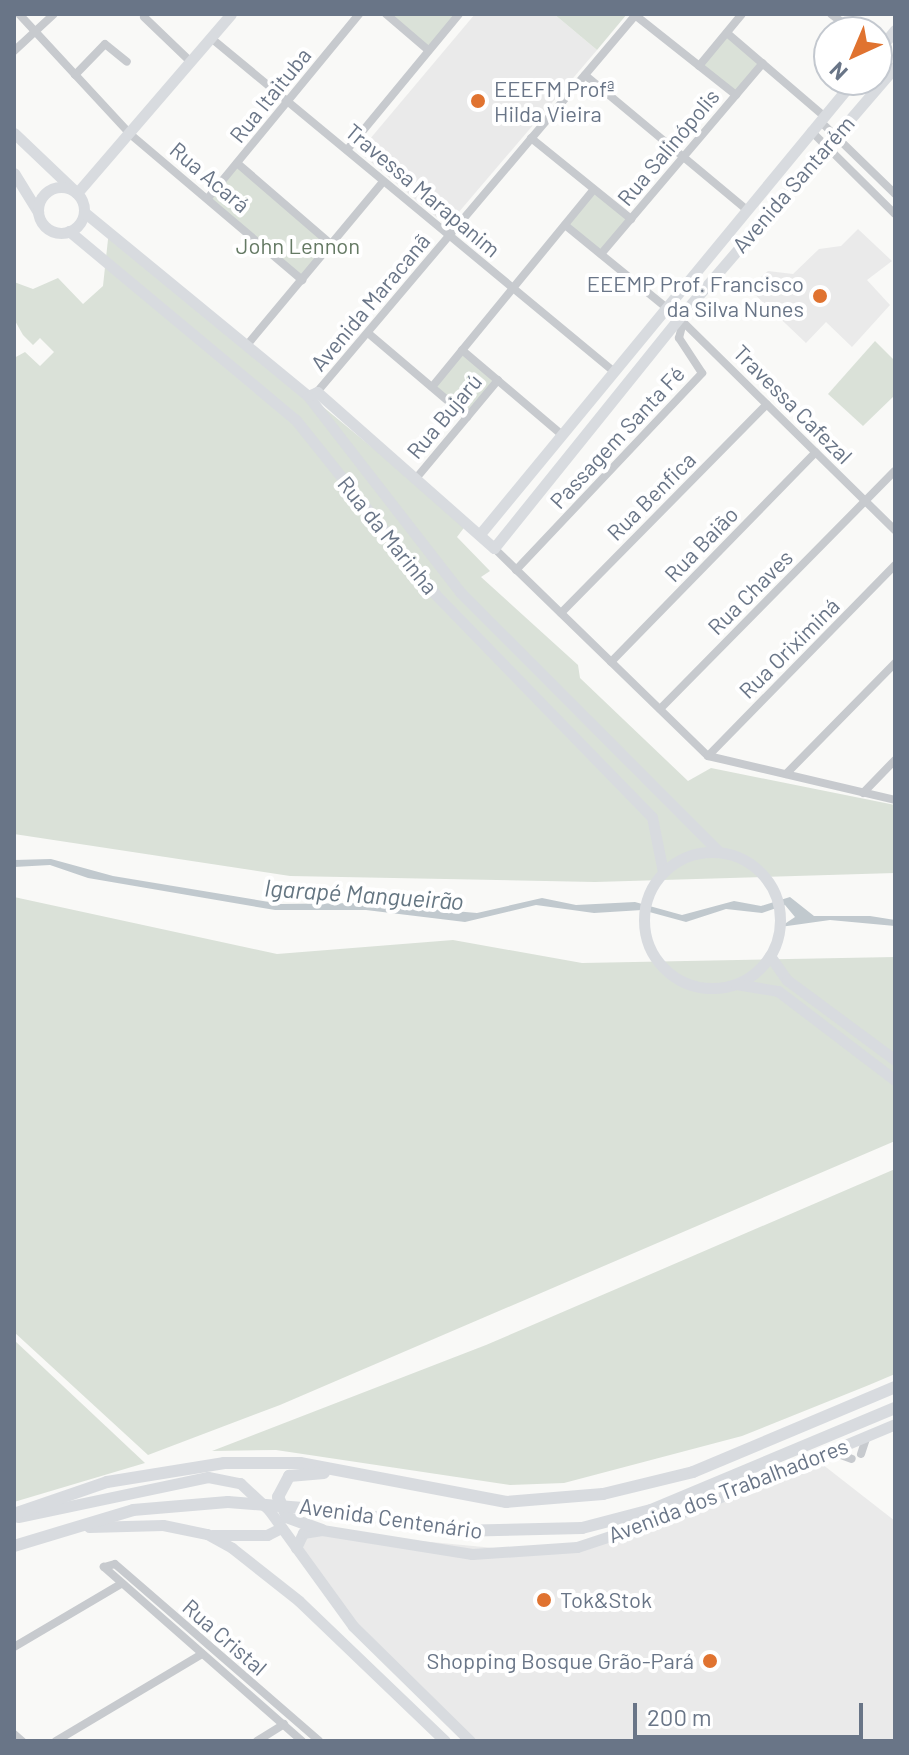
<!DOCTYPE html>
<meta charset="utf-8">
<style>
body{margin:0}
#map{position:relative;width:909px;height:1755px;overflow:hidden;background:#f9f9f7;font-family:Barlow,sans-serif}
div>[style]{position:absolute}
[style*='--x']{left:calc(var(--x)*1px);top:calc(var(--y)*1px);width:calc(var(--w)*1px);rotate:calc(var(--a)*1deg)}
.built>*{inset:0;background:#eaeaea}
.green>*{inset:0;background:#dae1d8}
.water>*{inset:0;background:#c1c9ce}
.street>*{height:8px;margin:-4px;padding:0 4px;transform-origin:4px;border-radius:4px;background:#c7cace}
.secondary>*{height:11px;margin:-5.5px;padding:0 5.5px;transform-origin:5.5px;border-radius:5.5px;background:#d8dbdf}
.secondary>.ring{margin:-5.5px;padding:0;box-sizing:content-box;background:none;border:11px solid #d8dbdf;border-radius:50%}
.primary>*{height:12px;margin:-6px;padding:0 6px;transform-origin:6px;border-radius:6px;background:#d8dbdf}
.dots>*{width:22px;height:22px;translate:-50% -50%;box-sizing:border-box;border:4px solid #fff;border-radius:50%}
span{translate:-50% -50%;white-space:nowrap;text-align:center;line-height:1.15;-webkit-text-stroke:8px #fff;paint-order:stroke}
.poi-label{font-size:22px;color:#697587}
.left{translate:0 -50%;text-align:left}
.right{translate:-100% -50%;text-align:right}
.street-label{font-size:22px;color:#697587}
.park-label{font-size:22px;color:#657a64}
.water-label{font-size:24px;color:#657682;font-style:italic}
.frame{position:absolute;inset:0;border:16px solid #697587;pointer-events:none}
.north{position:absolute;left:813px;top:16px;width:80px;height:80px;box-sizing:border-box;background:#fff;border:2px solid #c3c8cf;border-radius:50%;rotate:224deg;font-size:22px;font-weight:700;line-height:32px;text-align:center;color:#697587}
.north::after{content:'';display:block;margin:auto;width:28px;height:36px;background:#e07330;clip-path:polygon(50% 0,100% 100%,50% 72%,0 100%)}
.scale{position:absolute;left:633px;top:1703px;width:230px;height:36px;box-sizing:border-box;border:4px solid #697587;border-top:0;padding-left:10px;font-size:24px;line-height:28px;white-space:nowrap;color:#697587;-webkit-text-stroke:6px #fff;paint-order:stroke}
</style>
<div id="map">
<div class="built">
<div style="clip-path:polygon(475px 14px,554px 14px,597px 50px,447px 226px,359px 152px)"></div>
<div style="clip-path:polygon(858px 229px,892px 261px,867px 280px,890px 305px,852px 347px,826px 322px,806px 343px,748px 288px,768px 271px,793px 274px,819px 249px,841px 246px)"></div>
<div style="clip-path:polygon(813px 1457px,895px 1521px,895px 1741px,471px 1741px,350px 1627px,299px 1542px,315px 1531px,535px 1552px,615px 1536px)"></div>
</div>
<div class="green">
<div style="clip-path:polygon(386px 14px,459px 14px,428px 50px)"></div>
<div style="clip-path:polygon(554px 14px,627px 14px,597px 50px)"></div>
<div style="clip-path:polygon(727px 33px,763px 63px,736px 95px,699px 66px)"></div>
<div style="clip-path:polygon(237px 163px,331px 244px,302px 280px,208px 198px)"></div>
<div style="clip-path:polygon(593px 190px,631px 219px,601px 254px,565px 225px)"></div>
<div style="clip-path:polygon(109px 230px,466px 525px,457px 537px,490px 571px,481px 577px,578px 665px,580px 678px,688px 781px,711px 768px,895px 805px,895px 873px,595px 882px,290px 876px,14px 834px,14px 358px,25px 352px,40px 366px,54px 352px,40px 338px,33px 345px,23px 335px,14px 319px,14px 282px,33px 289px,58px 278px,83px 304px,103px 286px)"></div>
<div style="clip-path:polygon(875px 341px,895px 361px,895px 395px,863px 426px,828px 394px)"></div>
<div style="clip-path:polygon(462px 350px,498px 380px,467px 417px,432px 387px)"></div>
<div style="clip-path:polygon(14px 897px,277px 954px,453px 940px,582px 963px,895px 957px,895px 1141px,280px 1405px,148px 1455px,14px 1332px)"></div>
<div style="clip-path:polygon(895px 1169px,895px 1374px,869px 1385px,742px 1436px,564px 1483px,510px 1485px,276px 1450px,212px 1451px,486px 1345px)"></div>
<div style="clip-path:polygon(14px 1340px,145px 1463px,14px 1502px)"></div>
</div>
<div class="water">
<div style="clip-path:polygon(51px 859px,113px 876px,281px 904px,361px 903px,477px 913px,542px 898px,576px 905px,635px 902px,682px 915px,734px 901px,761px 906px,790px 897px,814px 916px,870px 916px,895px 920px,895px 926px,830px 920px,780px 927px,795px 917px,785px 905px,762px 913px,726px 909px,686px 922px,642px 910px,594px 913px,536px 905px,465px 922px,366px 910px,275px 910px,88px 878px,50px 865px,14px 867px,14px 860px)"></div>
</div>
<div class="street">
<div style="--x:19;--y:14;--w:163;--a:47.2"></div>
<div style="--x:130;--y:134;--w:226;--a:40.3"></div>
<div style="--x:386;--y:14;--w:55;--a:40.6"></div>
<div style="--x:831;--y:14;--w:30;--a:37"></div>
<div style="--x:635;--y:15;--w:129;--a:38.4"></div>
<div style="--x:144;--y:17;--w:65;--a:43.8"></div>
<div style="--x:727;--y:33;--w:128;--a:40.6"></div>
<div style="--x:211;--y:38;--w:521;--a:39.62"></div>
<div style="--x:14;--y:51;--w:54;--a:-42.8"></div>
<div style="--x:699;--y:66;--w:67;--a:-50.4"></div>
<div style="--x:75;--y:75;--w:43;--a:-45.9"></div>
<div style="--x:105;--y:44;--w:28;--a:39"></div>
<div style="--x:585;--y:75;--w:209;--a:39.8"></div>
<div style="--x:820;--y:121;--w:105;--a:44.2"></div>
<div style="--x:811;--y:131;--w:118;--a:44.7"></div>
<div style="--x:531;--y:138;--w:129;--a:39"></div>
<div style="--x:347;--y:150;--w:176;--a:-50.5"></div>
<div style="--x:237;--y:163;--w:124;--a:40.8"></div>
<div style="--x:208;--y:198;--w:238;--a:-50.6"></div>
<div style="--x:565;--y:225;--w:147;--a:39.2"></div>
<div style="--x:679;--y:318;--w:303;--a:44.5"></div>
<div style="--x:601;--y:254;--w:250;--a:-49.7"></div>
<div style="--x:368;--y:333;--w:130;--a:40.3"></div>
<div style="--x:247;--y:345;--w:212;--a:-50.2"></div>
<div style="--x:462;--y:350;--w:130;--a:40.3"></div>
<div style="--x:432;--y:387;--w:254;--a:-50.7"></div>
<div style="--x:317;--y:392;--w:495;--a:-49.8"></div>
<div style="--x:418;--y:476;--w:125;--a:-50.2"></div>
<div style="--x:494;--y:548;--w:298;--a:44.2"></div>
<div style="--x:516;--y:570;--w:271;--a:-46.6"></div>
<div style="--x:702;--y:373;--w:42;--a:-123.3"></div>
<div style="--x:679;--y:338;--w:16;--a:-76"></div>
<div style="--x:561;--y:613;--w:293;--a:-45.4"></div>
<div style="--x:611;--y:662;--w:293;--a:-45.7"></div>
<div style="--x:660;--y:709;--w:334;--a:-45.4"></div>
<div style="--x:708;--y:756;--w:267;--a:-45.6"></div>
<div style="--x:708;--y:756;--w:192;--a:13.2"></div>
<div style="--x:786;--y:774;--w:156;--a:-45.5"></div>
<div style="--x:863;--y:793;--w:46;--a:-45.9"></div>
<div style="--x:830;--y:1451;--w:23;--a:20"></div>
<div style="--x:861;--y:1454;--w:19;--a:-72"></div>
<div style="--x:14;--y:1647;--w:124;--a:-30.5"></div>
<div style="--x:14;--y:1734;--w:11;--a:41"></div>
<div style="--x:56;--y:1741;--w:170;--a:-30.8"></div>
<div style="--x:257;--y:1741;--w:32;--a:-32"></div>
<div style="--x:302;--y:1741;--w:264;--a:-138.7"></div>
<div style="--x:104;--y:1567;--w:11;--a:-15"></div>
<div style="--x:115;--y:1564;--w:270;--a:40.9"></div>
</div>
<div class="secondary">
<div style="--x:877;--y:52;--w:28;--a:-51"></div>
<div style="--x:14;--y:133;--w:87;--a:43.6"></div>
<div style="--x:77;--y:193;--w:236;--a:-49.3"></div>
<div style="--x:14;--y:173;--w:46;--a:58.4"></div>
<div class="ring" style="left:38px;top:187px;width:35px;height:35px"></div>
<div style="--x:84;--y:212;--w:290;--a:39.4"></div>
<div style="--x:308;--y:396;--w:248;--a:52.2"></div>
<div style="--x:460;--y:592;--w:367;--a:45.1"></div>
<div style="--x:69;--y:231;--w:294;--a:39.8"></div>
<div style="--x:295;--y:419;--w:224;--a:51.3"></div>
<div style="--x:435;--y:594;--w:311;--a:45.8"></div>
<div style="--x:652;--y:817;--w:56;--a:78.7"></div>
<div style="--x:308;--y:396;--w:10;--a:-24"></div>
<div style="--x:317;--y:392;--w:236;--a:41.4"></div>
<div style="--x:494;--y:548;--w:295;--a:-51.2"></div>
<div style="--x:679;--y:318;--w:331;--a:-49.3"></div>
<div style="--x:480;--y:534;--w:588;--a:-50.52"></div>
<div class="ring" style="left:644px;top:852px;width:125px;height:125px"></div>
<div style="--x:770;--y:956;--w:29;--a:55"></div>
<div style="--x:787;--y:980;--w:134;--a:36.5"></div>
<div style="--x:736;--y:984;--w:43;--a:9.5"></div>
<div style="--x:778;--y:991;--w:147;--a:37.3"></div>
<div style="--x:18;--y:1517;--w:194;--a:-11.9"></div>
<div style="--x:208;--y:1477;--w:33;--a:11"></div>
<div style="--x:240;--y:1483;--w:40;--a:43"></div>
<div style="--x:269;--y:1510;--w:143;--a:54.1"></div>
<div style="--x:353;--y:1626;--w:164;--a:44.5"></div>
<div style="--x:89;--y:1527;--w:74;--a:-1.5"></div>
<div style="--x:163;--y:1525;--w:45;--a:11.6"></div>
<div style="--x:207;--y:1534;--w:29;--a:29"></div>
<div style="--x:232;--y:1548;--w:85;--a:38.3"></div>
<div style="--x:299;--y:1601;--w:202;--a:43.8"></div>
<div style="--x:212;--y:1535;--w:55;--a:0"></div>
<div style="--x:267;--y:1535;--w:16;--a:-27"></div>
<div style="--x:296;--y:1548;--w:17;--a:-65"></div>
<div style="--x:303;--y:1533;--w:19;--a:-9"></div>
<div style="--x:322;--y:1530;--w:152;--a:9.1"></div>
<div style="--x:472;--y:1554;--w:105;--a:-3.8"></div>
<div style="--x:577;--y:1547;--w:121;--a:-18.3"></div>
<div style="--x:692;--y:1509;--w:220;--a:-22.7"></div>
</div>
<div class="primary">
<div style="--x:14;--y:1514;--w:98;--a:-19"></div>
<div style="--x:107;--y:1482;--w:119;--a:-9.2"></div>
<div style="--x:224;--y:1463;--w:76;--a:0"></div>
<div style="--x:300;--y:1463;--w:210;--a:10.7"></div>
<div style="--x:506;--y:1502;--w:97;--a:-4.7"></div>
<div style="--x:603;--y:1494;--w:93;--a:-13.7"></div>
<div style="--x:693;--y:1472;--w:219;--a:-22.8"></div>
<div style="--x:322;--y:1530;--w:37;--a:-160"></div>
<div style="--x:287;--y:1517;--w:22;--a:-114"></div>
<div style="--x:278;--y:1497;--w:24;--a:-62"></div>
<div style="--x:289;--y:1476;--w:35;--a:-5"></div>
<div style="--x:14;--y:1546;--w:124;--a:-16.8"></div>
<div style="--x:133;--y:1510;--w:95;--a:-4.8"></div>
<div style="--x:228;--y:1502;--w:112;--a:4.6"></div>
<div style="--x:340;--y:1511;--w:115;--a:10"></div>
<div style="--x:453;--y:1531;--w:129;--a:-1.3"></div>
<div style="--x:582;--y:1528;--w:71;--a:-14.6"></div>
<div style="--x:651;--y:1510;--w:264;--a:-22.7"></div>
</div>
<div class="dots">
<div style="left:478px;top:101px;background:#e07330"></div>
<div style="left:820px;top:296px;background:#e07330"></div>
<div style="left:544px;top:1600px;background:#e07330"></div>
<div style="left:710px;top:1661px;background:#e07330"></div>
</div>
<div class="poi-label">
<span class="left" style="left:494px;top:101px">EEEFM Profª<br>Hilda Vieira</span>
<span class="right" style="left:804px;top:296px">EEEMP Prof. Francisco<br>da Silva Nunes</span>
<span class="left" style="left:560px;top:1600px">Tok&amp;Stok</span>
<span class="right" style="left:694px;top:1661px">Shopping Bosque Grão-Pará</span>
</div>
<div class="street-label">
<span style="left:270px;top:95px;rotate:-51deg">Rua Itaituba</span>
<span style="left:668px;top:147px;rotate:-50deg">Rua Salinópolis</span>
<span style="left:210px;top:177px;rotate:40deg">Rua Acará</span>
<span style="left:793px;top:184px;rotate:-49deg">Avenida Santarém</span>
<span style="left:423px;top:190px;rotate:40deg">Travessa Marapanim</span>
<span style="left:370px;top:302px;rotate:-50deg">Avenida Maracanã</span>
<span style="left:793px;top:404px;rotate:45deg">Travessa Cafezal</span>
<span style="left:444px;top:416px;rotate:-50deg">Rua Bujarú</span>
<span style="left:617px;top:437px;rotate:-47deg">Passagem Santa Fé</span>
<span style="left:651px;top:496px;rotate:-45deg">Rua Benfica</span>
<span style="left:388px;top:535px;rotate:51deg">Rua da Marinha</span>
<span style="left:701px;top:544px;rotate:-46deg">Rua Baião</span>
<span style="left:750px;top:592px;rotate:-45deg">Rua Chaves</span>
<span style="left:789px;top:648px;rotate:-45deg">Rua Oriximiná</span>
<span style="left:728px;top:1490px;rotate:-21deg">Avenida dos Trabalhadores</span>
<span style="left:391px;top:1518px;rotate:8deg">Avenida Centenário</span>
<span style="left:225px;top:1637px;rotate:41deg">Rua Cristal</span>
</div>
<div class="park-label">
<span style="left:298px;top:246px">John Lennon</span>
</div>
<div class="water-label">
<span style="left:364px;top:894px;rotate:4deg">Igarapé Mangueirão</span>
</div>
<div class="frame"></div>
<div class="north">N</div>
<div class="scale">200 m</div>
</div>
